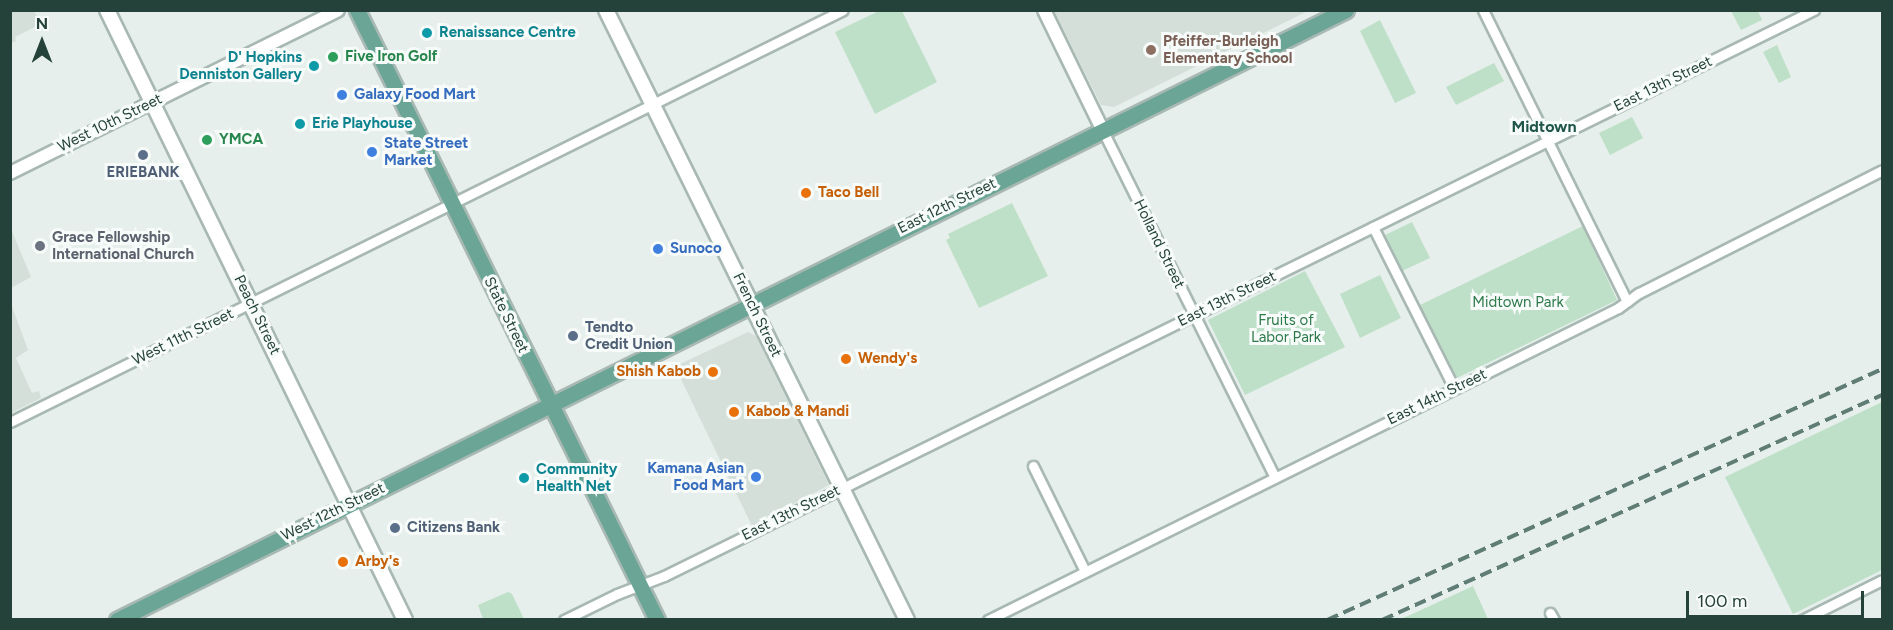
<!DOCTYPE html>
<style>
body{margin:0}
#map{position:relative;width:1893px;height:630px;overflow:hidden;background:#e6efeb;font-family:Figtree,sans-serif}
div>[style]{position:absolute}
[style*='--x']{left:calc(var(--x)*1px);top:calc(var(--y)*1px);width:calc(var(--w)*1px);rotate:calc(var(--a)*1deg)}
.built>*{inset:0;background:#d4dfda}
.green>*{inset:0;background:#bfe0c8}
.roads{filter:drop-shadow(2px 0 #a8b8b2) drop-shadow(-2px 0 #a8b8b2) drop-shadow(0 2px #a8b8b2) drop-shadow(0 -2px #a8b8b2)}
.minor>*{height:9px;margin:-4.5px;padding:0 4.5px;transform-origin:4.5px;border-radius:4.5px;background:#fff}
.tertiary>*{height:12px;margin:-6px;padding:0 6px;transform-origin:6px;border-radius:6px;background:#fff}
.secondary>*{height:14px;margin:-7px;padding:0 7px;transform-origin:7px;border-radius:7px;background:#fff}
.primary>*{height:15px;margin:-7.5px;padding:0 7.5px;transform-origin:7.5px;border-radius:7.5px;background:#6aa596}
.rail>*{height:4px;margin-top:-2px;transform-origin:0;background:repeating-linear-gradient(90deg,#5f7d75 0 12px,transparent 0 18px)}
.dots>*{width:16px;height:16px;translate:-50% -50%;box-sizing:border-box;border:3px solid #f7fbf9;border-radius:50%}
span{translate:-50% -50%;white-space:nowrap;text-align:center;line-height:1.15;-webkit-text-stroke:6px #f7fbf9;paint-order:stroke}
.culture-label{font-size:15px;color:#0d838f;font-weight:700}
.left{translate:0 -50%;text-align:left}
.right{translate:-100% -50%;text-align:right}
.education-label{font-size:15px;color:#785e54;font-weight:700}
.leisure-label{font-size:15px;color:#27864d;font-weight:700}
.street-label{font-size:15px;color:#24423a}
.shop-label{font-size:15px;color:#366cbe;font-weight:700}
.service-label{font-size:15px;color:#4e5e75;font-weight:700}
.food-label{font-size:15px;color:#c56008;font-weight:700}
.worship-label{font-size:15px;color:#5b616d;font-weight:700}
.park-label{font-size:15px;color:#2d7a4b}
.neighbourhood-label{font-size:16px;color:#1f5548;font-weight:700}
.frame{position:absolute;inset:0;border:12px solid #24423a;pointer-events:none}
.north{position:absolute;left:12px;top:12px;width:60px;height:60px;-webkit-text-stroke:4px #f7fbf9;paint-order:stroke;rotate:0deg;font-size:16px;font-weight:700;line-height:24px;text-align:center;color:#24423a}
.north::after{content:'';display:block;margin:auto;width:21px;height:27px;background:#24423a;clip-path:polygon(50% 0,100% 100%,50% 72%,0 100%)}
.scale{position:absolute;left:1686px;top:591px;width:178px;height:27px;box-sizing:border-box;border:3px solid #24423a;border-top:0;padding-left:8px;font-size:18px;line-height:21px;white-space:nowrap;color:#24423a;-webkit-text-stroke:4px #f7fbf9;paint-order:stroke}
</style>
<div id="map">
<div class="built">
<div style="clip-path:polygon(11px 10px,34px 11px,41px 24px,15px 37px,16px 41px,11px 43px)"></div>
<div style="clip-path:polygon(1054px 11px,1308px 11px,1114px 107px,1101px 105px)"></div>
<div style="clip-path:polygon(11px 229px,31px 277px,11px 288px,10px 288px)"></div>
<div style="clip-path:polygon(10px 301px,28px 350px,16px 358px,32px 393px,39px 391px,41px 398px,11px 413px)"></div>
<div style="clip-path:polygon(748px 332px,756px 336px,829px 485px,752px 526px,676px 369px,678px 365px)"></div>
</div>
<div class="green">
<div style="clip-path:polygon(879px 11px,902px 11px,937px 82px,875px 114px,835px 32px)"></div>
<div style="clip-path:polygon(1731px 11px,1758px 11px,1762px 20px,1741px 30px)"></div>
<div style="clip-path:polygon(1380px 20px,1416px 93px,1395px 103px,1360px 31px)"></div>
<div style="clip-path:polygon(1777px 45px,1791px 77px,1779px 83px,1763px 52px)"></div>
<div style="clip-path:polygon(1494px 63px,1504px 81px,1456px 105px,1446px 87px)"></div>
<div style="clip-path:polygon(1632px 117px,1643px 138px,1610px 155px,1599px 133px)"></div>
<div style="clip-path:polygon(1012px 203px,1048px 276px,979px 308px,946px 240px,950px 238px,948px 234px)"></div>
<div style="clip-path:polygon(1412px 222px,1430px 258px,1402px 271px,1385px 235px)"></div>
<div style="clip-path:polygon(1583px 226px,1617px 300px,1457px 378px,1420px 305px)"></div>
<div style="clip-path:polygon(1305px 271px,1345px 347px,1245px 395px,1208px 320px)"></div>
<div style="clip-path:polygon(1380px 275px,1401px 318px,1360px 338px,1340px 294px)"></div>
<div style="clip-path:polygon(1882px 402px,1882px 570px,1793px 614px,1725px 477px)"></div>
<div style="clip-path:polygon(1473px 586px,1488px 619px,1400px 619px,1408px 616px)"></div>
<div style="clip-path:polygon(508px 592px,512px 594px,524px 619px,483px 619px,478px 605px)"></div>
</div>
<div class="roads">
<div class="minor">
<div style="--x:1483;--y:10;--w:325;--a:63.7"></div>
<div style="--x:1102;--y:129;--w:389;--a:63.6"></div>
<div style="--x:1373;--y:227;--w:180;--a:63.3"></div>
<div style="--x:10;--y:422;--w:929;--a:-26.32"></div>
<div style="--x:1033;--y:466;--w:117;--a:63.7"></div>
<div style="--x:1550;--y:613;--w:8;--a:60"></div>
<div style="--x:564;--y:620;--w:59;--a:-26.1"></div>
<div style="--x:617;--y:594;--w:50;--a:-21"></div>
<div style="--x:664;--y:576;--w:1282;--a:-26.21"></div>
<div style="--x:988;--y:620;--w:703;--a:-26.35"></div>
<div style="--x:1618;--y:308;--w:26;--a:-36"></div>
<div style="--x:1639;--y:293;--w:272;--a:-26.8"></div>
<div style="--x:1802;--y:620;--w:89;--a:-26.6"></div>
</div>
<div class="tertiary">
<div style="--x:1044;--y:10;--w:132;--a:64"></div>
<div style="--x:10;--y:173;--w:366;--a:-26.4"></div>
</div>
<div class="secondary">
<div style="--x:107;--y:10;--w:679;--a:63.96"></div>
<div style="--x:606;--y:10;--w:680;--a:63.74"></div>
</div>
<div class="primary">
<div style="--x:357;--y:10;--w:680;--a:63.81"></div>
<div style="--x:117;--y:620;--w:1372;--a:-26.4"></div>
</div>
</div>
<div class="rail">
<div style="--x:1327;--y:620;--w:609;--a:-24.33"></div>
<div style="--x:1382;--y:620;--w:548;--a:-24.23"></div>
</div>
<div class="dots">
<div style="left:427px;top:33px;background:#0f9aa8"></div>
<div style="left:1151px;top:50px;background:#8d6e63"></div>
<div style="left:333px;top:57px;background:#2e9e5b"></div>
<div style="left:314px;top:66px;background:#0f9aa8"></div>
<div style="left:342px;top:95px;background:#3f7fe0"></div>
<div style="left:300px;top:124px;background:#0f9aa8"></div>
<div style="left:207px;top:140px;background:#2e9e5b"></div>
<div style="left:372px;top:152px;background:#3f7fe0"></div>
<div style="left:143px;top:155px;background:#5c6f8a"></div>
<div style="left:806px;top:193px;background:#e8710a"></div>
<div style="left:40px;top:246px;background:#6b7280"></div>
<div style="left:658px;top:249px;background:#3f7fe0"></div>
<div style="left:573px;top:336px;background:#5c6f8a"></div>
<div style="left:846px;top:359px;background:#e8710a"></div>
<div style="left:713px;top:372px;background:#e8710a"></div>
<div style="left:734px;top:412px;background:#e8710a"></div>
<div style="left:756px;top:477px;background:#3f7fe0"></div>
<div style="left:524px;top:478px;background:#0f9aa8"></div>
<div style="left:395px;top:528px;background:#5c6f8a"></div>
<div style="left:343px;top:562px;background:#e8710a"></div>
</div>
<div class="culture-label">
<span class="left" style="left:439px;top:33px">Renaissance Centre</span>
<span class="right" style="left:302px;top:66px">D' Hopkins<br>Denniston Gallery</span>
<span class="left" style="left:312px;top:124px">Erie Playhouse</span>
<span class="left" style="left:536px;top:478px">Community<br>Health Net</span>
</div>
<div class="education-label">
<span class="left" style="left:1163px;top:50px">Pfeiffer-Burleigh<br>Elementary School</span>
</div>
<div class="leisure-label">
<span class="left" style="left:345px;top:57px">Five Iron Golf</span>
<span class="left" style="left:219px;top:140px">YMCA</span>
</div>
<div class="street-label">
<span style="left:1663px;top:84px;rotate:-26deg">East 13th Street</span>
<span style="left:110px;top:123px;rotate:-26deg">West 10th Street</span>
<span style="left:947px;top:206px;rotate:-26deg">East 12th Street</span>
<span style="left:1159px;top:244px;rotate:64deg">Holland Street</span>
<span style="left:1227px;top:299px;rotate:-26deg">East 13th Street</span>
<span style="left:257px;top:315px;rotate:64deg">Peach Street</span>
<span style="left:506px;top:315px;rotate:64deg">State Street</span>
<span style="left:757px;top:315px;rotate:64deg">French Street</span>
<span style="left:183px;top:337px;rotate:-26deg">West 11th Street</span>
<span style="left:1437px;top:397px;rotate:-26deg">East 14th Street</span>
<span style="left:333px;top:512px;rotate:-26deg">West 12th Street</span>
<span style="left:791px;top:513px;rotate:-26deg">East 13th Street</span>
</div>
<div class="shop-label">
<span class="left" style="left:354px;top:95px">Galaxy Food Mart</span>
<span class="left" style="left:384px;top:152px">State Street<br>Market</span>
<span class="left" style="left:670px;top:249px">Sunoco</span>
<span class="right" style="left:744px;top:477px">Kamana Asian<br>Food Mart</span>
</div>
<div class="service-label">
<span style="left:143px;top:173px">ERIEBANK</span>
<span class="left" style="left:585px;top:336px">Tendto<br>Credit Union</span>
<span class="left" style="left:407px;top:528px">Citizens Bank</span>
</div>
<div class="food-label">
<span class="left" style="left:818px;top:193px">Taco Bell</span>
<span class="left" style="left:858px;top:359px">Wendy's</span>
<span class="right" style="left:701px;top:372px">Shish Kabob</span>
<span class="left" style="left:746px;top:412px">Kabob &amp; Mandi</span>
<span class="left" style="left:355px;top:562px">Arby's</span>
</div>
<div class="worship-label">
<span class="left" style="left:52px;top:246px">Grace Fellowship<br>International Church</span>
</div>
<div class="park-label">
<span style="left:1518px;top:303px">Midtown Park</span>
<span style="left:1286px;top:329px">Fruits of<br>Labor Park</span>
</div>
<div class="neighbourhood-label">
<span style="left:1544px;top:127px">Midtown</span>
</div>
<div class="frame"></div>
<div class="north">N</div>
<div class="scale">100 m</div>
</div>
